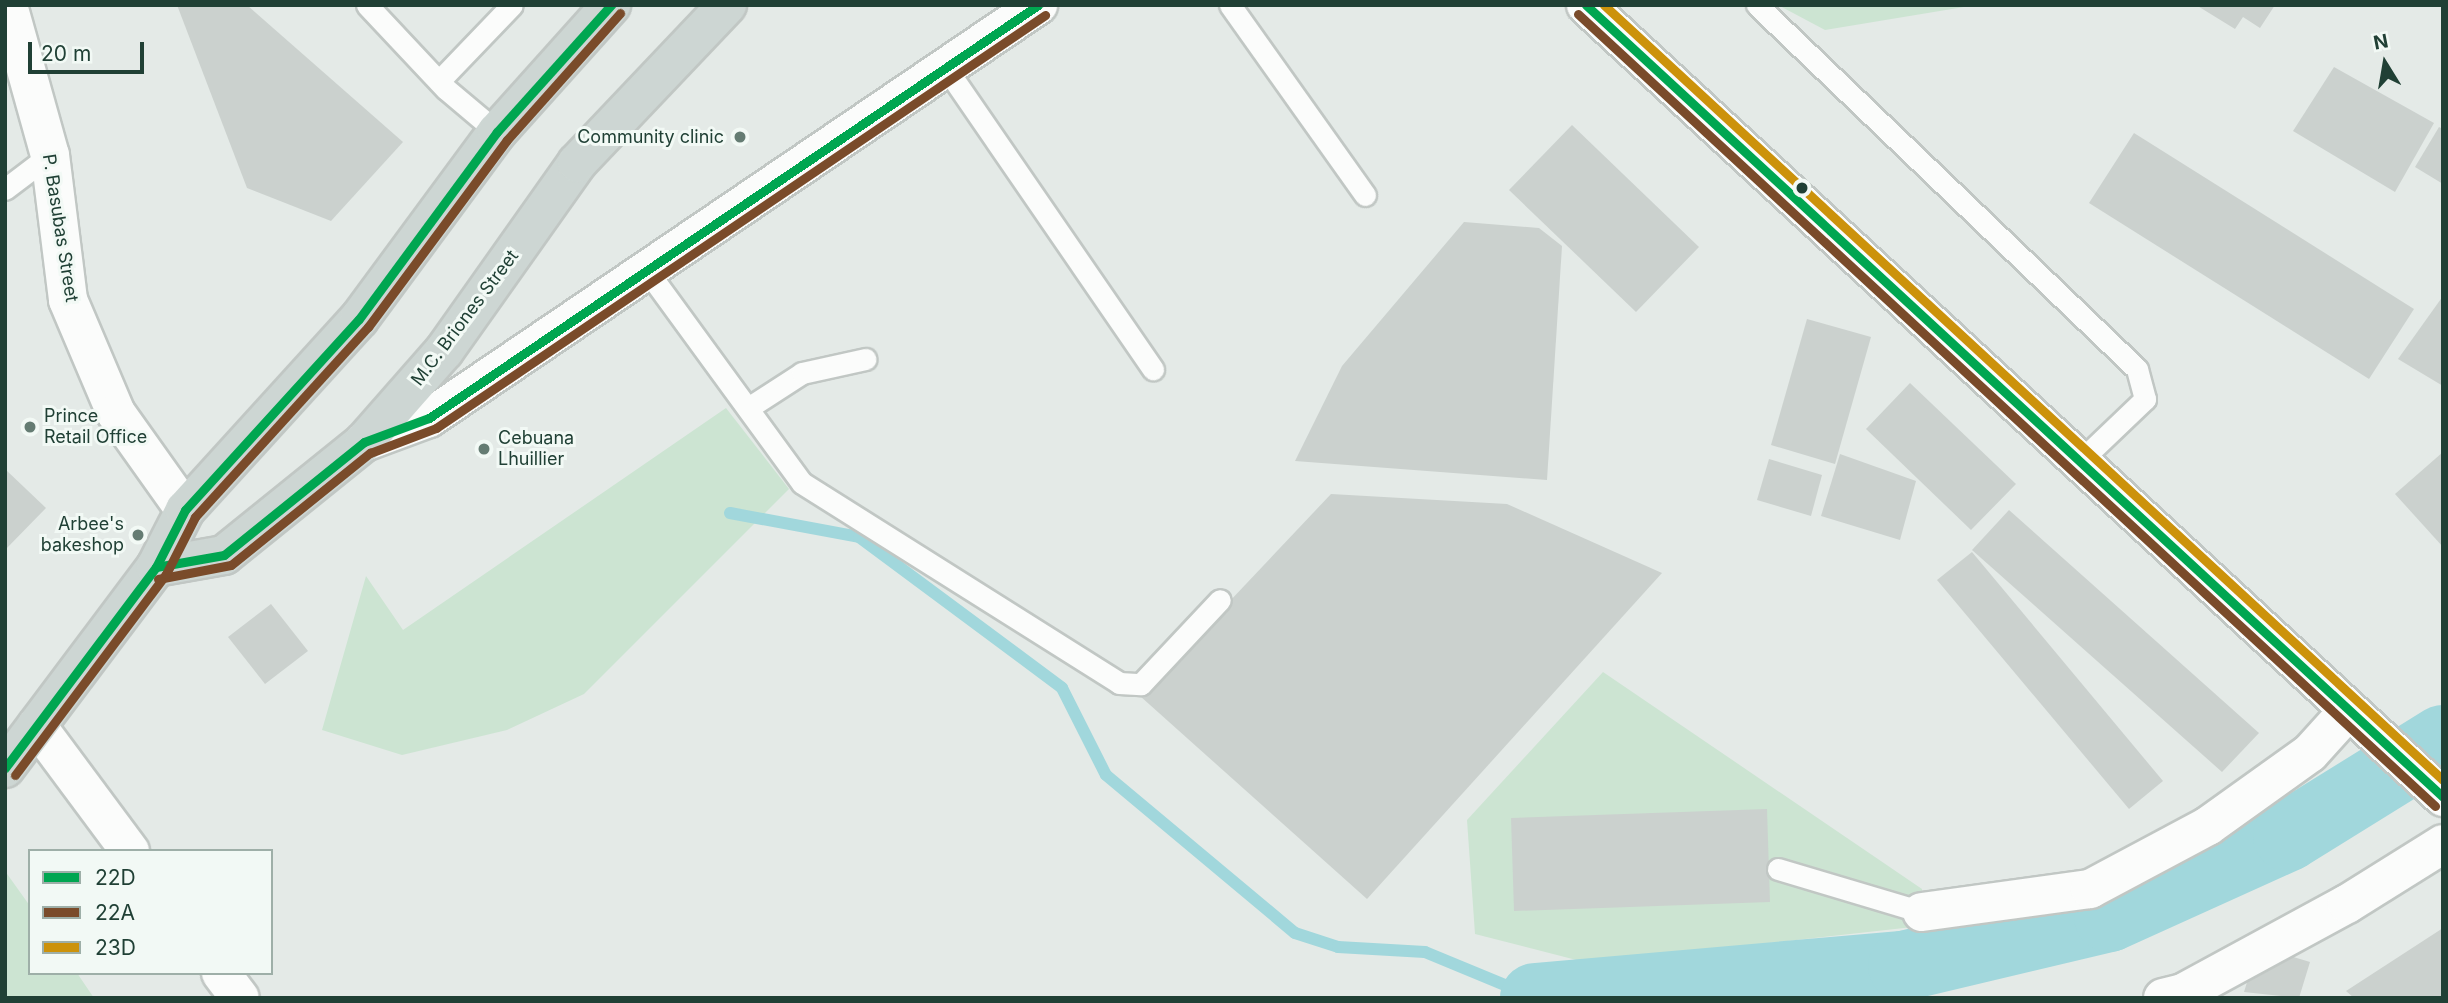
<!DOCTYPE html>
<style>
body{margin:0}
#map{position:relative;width:2448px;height:1003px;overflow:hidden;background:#e4eae7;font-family:Inter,sans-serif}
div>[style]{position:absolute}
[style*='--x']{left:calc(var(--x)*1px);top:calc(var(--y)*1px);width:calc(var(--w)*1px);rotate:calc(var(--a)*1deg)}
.green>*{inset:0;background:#cce4d2}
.stream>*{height:12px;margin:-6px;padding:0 6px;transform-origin:6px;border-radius:6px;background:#a1d7dc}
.river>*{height:70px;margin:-35px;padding:0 35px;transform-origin:35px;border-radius:35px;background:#a1d7dc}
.building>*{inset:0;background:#cbd1ce}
.roads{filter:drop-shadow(2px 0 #c1c7c4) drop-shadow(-2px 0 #c1c7c4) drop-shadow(0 2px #c1c7c4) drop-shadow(0 -2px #c1c7c4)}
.service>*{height:21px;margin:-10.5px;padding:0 10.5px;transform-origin:10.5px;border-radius:10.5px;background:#fbfcfb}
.minor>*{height:38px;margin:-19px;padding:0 19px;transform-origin:19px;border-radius:19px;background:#fbfcfb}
.tertiary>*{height:38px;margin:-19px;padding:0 19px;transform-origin:19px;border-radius:19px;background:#fbfcfb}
.primary>*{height:38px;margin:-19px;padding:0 19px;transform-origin:19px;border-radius:19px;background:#cdd6d3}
.bus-1>*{height:9px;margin:-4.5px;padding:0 4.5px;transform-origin:4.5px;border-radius:4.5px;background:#00a651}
.bus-2>*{height:9px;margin:-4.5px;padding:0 4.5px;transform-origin:4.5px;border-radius:4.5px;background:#7a4b2a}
.bus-3>*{height:9px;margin:-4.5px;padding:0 4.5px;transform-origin:4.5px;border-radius:4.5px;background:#cc920b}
.dots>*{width:19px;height:19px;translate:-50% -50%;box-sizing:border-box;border:4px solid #f2f9f5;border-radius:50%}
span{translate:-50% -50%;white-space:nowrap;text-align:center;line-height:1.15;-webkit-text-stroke:6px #f2f9f5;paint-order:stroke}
.poi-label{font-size:18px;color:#204035}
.right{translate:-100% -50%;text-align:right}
.left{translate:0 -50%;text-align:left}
.street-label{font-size:18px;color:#204035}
.frame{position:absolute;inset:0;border:7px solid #204035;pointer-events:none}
.legend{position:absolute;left:28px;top:849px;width:245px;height:126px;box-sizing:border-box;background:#f2f9f5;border:2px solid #9eafa8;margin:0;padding:9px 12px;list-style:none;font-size:21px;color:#204035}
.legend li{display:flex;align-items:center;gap:14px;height:35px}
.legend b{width:35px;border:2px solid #9eafa8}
.north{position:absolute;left:2350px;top:28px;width:70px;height:70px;-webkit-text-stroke:5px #f2f9f5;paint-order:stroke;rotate:349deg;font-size:19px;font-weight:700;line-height:28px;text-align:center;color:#204035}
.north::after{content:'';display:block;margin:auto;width:24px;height:32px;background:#204035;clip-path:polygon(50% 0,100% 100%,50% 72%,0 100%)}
.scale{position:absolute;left:28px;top:42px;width:116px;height:32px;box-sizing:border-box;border:4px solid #204035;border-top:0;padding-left:9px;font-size:21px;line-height:24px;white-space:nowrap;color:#204035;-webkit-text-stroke:5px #f2f9f5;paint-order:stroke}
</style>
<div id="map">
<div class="green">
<div style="clip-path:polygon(1778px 5px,1976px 5px,1825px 30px)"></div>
<div style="clip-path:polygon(726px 408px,789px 489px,584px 694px,507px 730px,402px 755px,322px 730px,366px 576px,403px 630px)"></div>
<div style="clip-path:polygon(1603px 672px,1922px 889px,1922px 926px,1588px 963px,1475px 934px,1467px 820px)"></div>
<div style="clip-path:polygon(5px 871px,30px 906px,30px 973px,77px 973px,94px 998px,5px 998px)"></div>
</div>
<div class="stream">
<div style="--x:730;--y:513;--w:131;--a:10.5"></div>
<div style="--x:859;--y:537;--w:253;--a:36.6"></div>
<div style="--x:1062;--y:688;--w:97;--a:63.2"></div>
<div style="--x:1106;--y:775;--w:246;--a:39.9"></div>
<div style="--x:1295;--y:933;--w:45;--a:18"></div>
<div style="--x:1338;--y:947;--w:87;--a:3.3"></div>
<div style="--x:1425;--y:952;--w:120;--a:22.5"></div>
</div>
<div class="river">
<div style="--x:1535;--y:998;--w:369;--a:-5"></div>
<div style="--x:1903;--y:966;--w:212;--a:-13.4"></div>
<div style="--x:2109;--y:917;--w:196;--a:-24.3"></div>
<div style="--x:2288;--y:836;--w:182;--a:-31.8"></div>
</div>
<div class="building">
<div style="clip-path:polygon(177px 5px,247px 5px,403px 142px,331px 221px,247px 188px)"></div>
<div style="clip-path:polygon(2196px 5px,2275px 5px,2260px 28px,2243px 17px,2235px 29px)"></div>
<div style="clip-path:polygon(2334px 67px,2434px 123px,2395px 192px,2293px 131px)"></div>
<div style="clip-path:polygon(1572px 125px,1699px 247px,1636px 312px,1509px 190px)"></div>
<div style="clip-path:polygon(2439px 127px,2443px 129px,2443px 184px,2415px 167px)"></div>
<div style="clip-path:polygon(2134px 133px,2414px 309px,2369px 379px,2089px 203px)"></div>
<div style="clip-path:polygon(1464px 222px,1539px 228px,1562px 246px,1547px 480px,1295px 461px,1342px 366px)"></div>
<div style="clip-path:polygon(2443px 296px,2443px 386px,2398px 359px)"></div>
<div style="clip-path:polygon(1807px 319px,1871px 337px,1835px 464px,1771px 445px)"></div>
<div style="clip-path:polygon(1910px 383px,2016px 484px,1971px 530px,1866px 429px)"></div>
<div style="clip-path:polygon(2443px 452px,2443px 547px,2395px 494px)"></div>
<div style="clip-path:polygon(1840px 454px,1916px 481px,1900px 540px,1821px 516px)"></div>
<div style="clip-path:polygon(1769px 459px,1822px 475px,1811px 516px,1757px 500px)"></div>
<div style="clip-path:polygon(5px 469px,46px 508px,5px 550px)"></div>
<div style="clip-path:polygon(1331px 494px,1507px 504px,1662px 573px,1367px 899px,1140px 696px)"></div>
<div style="clip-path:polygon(2009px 510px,2259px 733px,2222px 772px,1972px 550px)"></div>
<div style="clip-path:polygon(1972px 552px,2163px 781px,2129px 809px,1937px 580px)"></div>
<div style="clip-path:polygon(271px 604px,308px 651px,265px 684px,228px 637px)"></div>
<div style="clip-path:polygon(1767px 809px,1770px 902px,1514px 911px,1511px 818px)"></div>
<div style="clip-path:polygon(2443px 928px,2443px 998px,2354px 998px,2346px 991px)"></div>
<div style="clip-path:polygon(2274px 951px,2310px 962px,2299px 998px,2244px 992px,2252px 966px,2268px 971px)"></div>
</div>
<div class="roads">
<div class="service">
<div style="--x:367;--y:5;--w:115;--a:46.8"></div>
<div style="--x:446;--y:89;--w:67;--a:40.1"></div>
<div style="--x:1230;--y:5;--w:233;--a:54.6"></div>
<div style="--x:1757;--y:5;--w:526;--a:43.77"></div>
<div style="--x:2137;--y:369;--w:31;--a:75"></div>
<div style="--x:2145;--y:399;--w:93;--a:136.3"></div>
<div style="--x:948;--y:71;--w:362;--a:55.5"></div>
<div style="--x:439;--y:81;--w:105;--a:-46.2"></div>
<div style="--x:5;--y:189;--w:56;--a:-37.1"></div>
<div style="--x:648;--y:272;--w:261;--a:53.9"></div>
<div style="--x:802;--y:483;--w:375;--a:32.2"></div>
<div style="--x:1119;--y:683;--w:22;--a:3"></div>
<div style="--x:1141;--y:684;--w:115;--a:-46.8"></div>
<div style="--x:748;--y:408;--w:64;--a:-32.9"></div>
<div style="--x:802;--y:373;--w:65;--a:-12.5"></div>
<div style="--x:1778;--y:869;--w:150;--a:16.6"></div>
</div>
<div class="minor">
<div style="--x:37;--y:726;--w:156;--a:53.4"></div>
<div style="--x:1922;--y:912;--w:170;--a:-7.8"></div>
<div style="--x:2090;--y:889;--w:134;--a:-28.1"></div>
<div style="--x:2208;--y:826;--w:125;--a:-35.6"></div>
<div style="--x:2310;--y:753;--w:57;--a:-47.9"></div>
<div style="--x:221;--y:973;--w:31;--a:53"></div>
<div style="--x:2163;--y:998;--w:21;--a:-14"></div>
<div style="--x:2183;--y:993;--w:187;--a:-28.5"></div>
<div style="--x:2347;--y:904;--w:113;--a:-32"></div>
</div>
<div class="tertiary">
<div style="--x:8;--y:5;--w:156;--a:74.4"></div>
<div style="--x:50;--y:155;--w:146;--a:82.9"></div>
<div style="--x:68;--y:300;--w:123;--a:67"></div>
<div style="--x:116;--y:413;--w:119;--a:54.6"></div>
<div style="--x:1586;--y:5;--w:1167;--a:42.74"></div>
<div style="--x:364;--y:442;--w:69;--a:-20.3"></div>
<div style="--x:429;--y:418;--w:736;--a:-34.14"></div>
</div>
<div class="primary">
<div style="--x:156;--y:567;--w:69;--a:-10"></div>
<div style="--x:224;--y:555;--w:180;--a:-38.9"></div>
<div style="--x:364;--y:442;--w:121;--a:-48.7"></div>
<div style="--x:444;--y:351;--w:230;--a:-54.7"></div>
<div style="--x:577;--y:163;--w:218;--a:-46.5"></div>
<div style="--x:5;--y:768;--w:251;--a:-53.1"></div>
<div style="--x:156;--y:567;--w:64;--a:-63"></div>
<div style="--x:185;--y:510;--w:258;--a:-47.7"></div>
<div style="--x:359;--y:319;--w:232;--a:-53.6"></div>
<div style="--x:497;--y:132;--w:171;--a:-48.1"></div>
</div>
</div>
<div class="bus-1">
<div style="--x:1586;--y:5;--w:1167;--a:42.74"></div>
<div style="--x:156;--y:567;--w:69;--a:-10"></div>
<div style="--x:224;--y:555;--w:180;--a:-38.9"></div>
<div style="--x:364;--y:442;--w:69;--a:-20.3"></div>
<div style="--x:429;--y:418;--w:736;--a:-34.14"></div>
<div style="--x:5;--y:768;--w:251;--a:-53.1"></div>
<div style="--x:156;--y:567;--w:64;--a:-63"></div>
<div style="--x:185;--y:510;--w:258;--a:-47.7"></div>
<div style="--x:359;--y:319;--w:232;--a:-53.6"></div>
<div style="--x:497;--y:132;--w:171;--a:-48.1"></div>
</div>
<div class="bus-2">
<div style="--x:1578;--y:14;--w:1167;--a:42.74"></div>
<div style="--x:158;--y:579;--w:74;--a:-10.9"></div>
<div style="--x:231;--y:565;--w:179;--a:-38.9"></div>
<div style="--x:370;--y:453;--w:71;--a:-20.7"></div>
<div style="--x:436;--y:428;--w:736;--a:-34.14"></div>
<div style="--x:15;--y:775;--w:251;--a:-53.1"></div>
<div style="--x:166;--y:574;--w:64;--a:-63"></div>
<div style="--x:195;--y:517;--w:257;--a:-47.7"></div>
<div style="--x:368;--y:327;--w:233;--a:-53.4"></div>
<div style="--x:507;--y:140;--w:170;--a:-48.3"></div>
</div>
<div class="bus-3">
<div style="--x:1604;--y:5;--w:1142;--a:42.73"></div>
</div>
<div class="dots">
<div style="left:740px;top:137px;background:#657c73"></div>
<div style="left:1802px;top:188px;background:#204035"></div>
<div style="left:30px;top:427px;background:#657c73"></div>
<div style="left:484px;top:449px;background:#657c73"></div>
<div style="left:138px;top:535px;background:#657c73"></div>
</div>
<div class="poi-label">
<span class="right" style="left:724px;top:137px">Community clinic</span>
<span class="left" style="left:44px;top:427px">Prince<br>Retail Office</span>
<span class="left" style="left:498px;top:449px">Cebuana<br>Lhuillier</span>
<span class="right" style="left:124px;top:535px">Arbee's<br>bakeshop</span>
</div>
<div class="street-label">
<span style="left:60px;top:228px;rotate:81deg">P. Basubas Street</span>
<span style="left:465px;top:318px;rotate:-53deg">M.C. Briones Street</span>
</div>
<div class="frame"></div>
<ul class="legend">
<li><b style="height:9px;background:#00a651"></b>22D</li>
<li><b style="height:9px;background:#7a4b2a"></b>22A</li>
<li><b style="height:9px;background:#cc920b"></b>23D</li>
</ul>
<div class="north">N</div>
<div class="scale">20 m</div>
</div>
